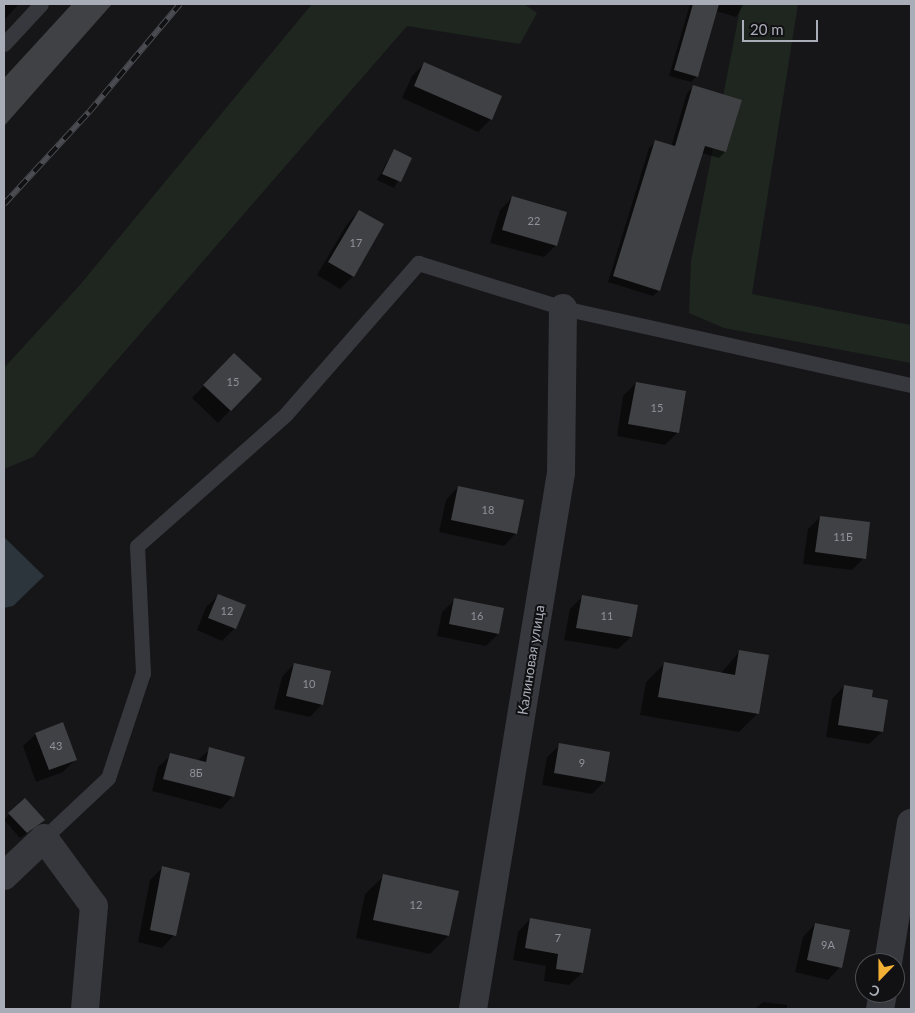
<!DOCTYPE html>
<meta charset="utf-8">
<style>
body{margin:0}
#map{position:relative;width:915px;height:1013px;overflow:hidden;background:#161618;font-family:Lato,sans-serif}
div>[style]{position:absolute}
[style*='--x']{left:calc(var(--x)*1px);top:calc(var(--y)*1px);width:calc(var(--w)*1px);rotate:calc(var(--a)*1deg)}
.green>*{inset:0;background:#1e261f}
.water>*{inset:0;background:#2c353c}
.shadow>*{inset:0;background:#0007}
.building>*{inset:0;background:#404145}
.lane>*{height:15px;margin:-7.5px;padding:0 7.5px;transform-origin:7.5px;border-radius:7.5px;background:#37383d}
.street>*{height:28px;margin:-14px;padding:0 14px;transform-origin:14px;border-radius:14px;background:#37383d}
.rail>*{height:5.5px;margin-top:-2.75px;transform-origin:0;background:repeating-linear-gradient(90deg,#111113 0 11px,#4a4c52 0 22px);box-sizing:border-box;border-block:1px solid #4a4c52}
span{translate:-50% -50%;white-space:nowrap;text-align:center;line-height:1.15;-webkit-text-stroke:4px #111113;paint-order:stroke}
.number-label{font-size:11px;color:#8e929b}
.number-label span{-webkit-text-stroke-width:0}
.street-label{font-size:14px;color:#a8adb8}
.frame{position:absolute;inset:0;border:5px solid #a8adb8;pointer-events:none}
.north{position:absolute;left:855px;top:953px;width:50px;height:50px;box-sizing:border-box;background:#111113;border:1px solid #4d4f55;border-radius:50%;rotate:202deg;font-size:14px;font-weight:700;line-height:20px;text-align:center;color:#a8adb8}
.north::after{content:'';display:block;margin:auto;width:18px;height:22px;background:#f2b134;clip-path:polygon(50% 0,100% 100%,50% 72%,0 100%)}
.scale{position:absolute;left:742px;top:20px;width:76px;height:22px;box-sizing:border-box;border:2px solid #a8adb8;border-top:0;padding-left:6px;font-size:15px;line-height:18px;white-space:nowrap;color:#a8adb8;-webkit-text-stroke:4px #111113;paint-order:stroke}
</style>
<div id="map">
<div class="green">
<div style="clip-path:polygon(312px 4px,524px 4px,537px 13px,520px 44px,407px 26px,33px 457px,4px 469px,4px 368px,79px 286px)"></div>
<div style="clip-path:polygon(741px 4px,798px 4px,752px 294px,911px 325px,911px 363px,724px 328px,689px 313px,691px 261px)"></div>
</div>
<div class="water">
<div style="clip-path:polygon(4px 537px,44px 576px,13px 606px,4px 608px)"></div>
</div>
<div class="shadow">
<div style="clip-path:polygon(4px 4px,19px 4px,4px 20px)"></div>
<div style="clip-path:polygon(73px 4px,110px 4px,4px 124px,4px 79px)"></div>
<div style="clip-path:polygon(690px 4px,744px 4px,736px 17px,716px 11px,697px 76px,691px 82px,669px 76px)"></div>
<div style="clip-path:polygon(424px 64px,491px 119px,478px 132px,402px 98px,412px 76px)"></div>
<div style="clip-path:polygon(693px 87px,740px 101px,725px 152px,719px 158px,702px 153px,659px 290px,653px 296px,608px 282px,649px 148px,655px 142px,671px 147px,687px 93px)"></div>
<div style="clip-path:polygon(394px 150px,411px 158px,394px 188px,377px 180px)"></div>
<div style="clip-path:polygon(512px 198px,556px 245px,544px 257px,490px 243px,500px 210px)"></div>
<div style="clip-path:polygon(359px 211px,353px 276px,340px 289px,317px 275px,347px 224px)"></div>
<div style="clip-path:polygon(234px 354px,260px 379px,218px 423px,192px 398px)"></div>
<div style="clip-path:polygon(636px 383px,678px 432px,665px 445px,617px 436px,623px 396px)"></div>
<div style="clip-path:polygon(458px 487px,516px 533px,504px 546px,439px 532px,446px 500px)"></div>
<div style="clip-path:polygon(820px 517px,864px 558px,852px 570px,803px 564px,808px 529px)"></div>
<div style="clip-path:polygon(219px 595px,235px 628px,222px 641px,197px 630px,206px 607px)"></div>
<div style="clip-path:polygon(582px 597px,636px 606px,631px 637px,618px 649px,564px 640px,570px 609px)"></div>
<div style="clip-path:polygon(455px 600px,498px 634px,486px 646px,437px 636px,442px 612px)"></div>
<div style="clip-path:polygon(740px 651px,767px 656px,757px 714px,739px 732px,640px 715px,646px 682px,664px 664px,721px 673px)"></div>
<div style="clip-path:polygon(294px 664px,322px 704px,310px 717px,274px 709px,282px 677px)"></div>
<div style="clip-path:polygon(844px 686px,871px 698px,886px 701px,882px 732px,869px 744px,826px 737px,832px 699px)"></div>
<div style="clip-path:polygon(36px 734px,75px 760px,63px 772px,36px 782px,23px 746px)"></div>
<div style="clip-path:polygon(560px 745px,604px 782px,592px 794px,542px 785px,547px 757px)"></div>
<div style="clip-path:polygon(210px 749px,233px 796px,221px 809px,152px 791px,158px 767px,171px 755px,197px 761px)"></div>
<div style="clip-path:polygon(9px 814px,37px 826px,20px 838px,4px 820px)"></div>
<div style="clip-path:polygon(162px 868px,174px 935px,162px 948px,138px 942px,150px 880px)"></div>
<div style="clip-path:polygon(384px 876px,448px 936px,430px 954px,356px 938px,365px 894px)"></div>
<div style="clip-path:polygon(911px 913px,911px 931px,909px 931px)"></div>
<div style="clip-path:polygon(530px 919px,582px 973px,569px 985px,544px 981px,546px 966px,513px 960px,518px 932px)"></div>
<div style="clip-path:polygon(815px 924px,840px 967px,828px 980px,795px 972px,803px 937px)"></div>
<div style="clip-path:polygon(763px 1002px,787px 1005px,787px 1009px,755px 1009px)"></div>
</div>
<div class="building">
<div style="clip-path:polygon(72px 4px,112px 4px,4px 126px,4px 78px)"></div>
<div style="clip-path:polygon(693px 4px,719px 4px,698px 77px,674px 70px)"></div>
<div style="clip-path:polygon(424px 62px,502px 96px,492px 120px,414px 86px)"></div>
<div style="clip-path:polygon(693px 85px,742px 100px,726px 152px,705px 146px,660px 291px,613px 276px,655px 140px,675px 146px)"></div>
<div style="clip-path:polygon(394px 149px,412px 158px,401px 182px,382px 174px)"></div>
<div style="clip-path:polygon(512px 196px,567px 212px,557px 246px,502px 230px)"></div>
<div style="clip-path:polygon(359px 210px,384px 224px,354px 277px,328px 262px)"></div>
<div style="clip-path:polygon(234px 353px,262px 379px,231px 411px,203px 385px)"></div>
<div style="clip-path:polygon(636px 382px,686px 391px,679px 433px,628px 424px)"></div>
<div style="clip-path:polygon(458px 486px,524px 500px,517px 534px,451px 520px)"></div>
<div style="clip-path:polygon(820px 516px,870px 522px,866px 559px,815px 552px)"></div>
<div style="clip-path:polygon(218px 594px,246px 605px,236px 629px,208px 618px)"></div>
<div style="clip-path:polygon(582px 595px,638px 605px,632px 637px,576px 628px)"></div>
<div style="clip-path:polygon(454px 598px,504px 608px,499px 634px,449px 624px)"></div>
<div style="clip-path:polygon(739px 650px,769px 655px,759px 714px,658px 697px,664px 662px,735px 675px)"></div>
<div style="clip-path:polygon(294px 663px,331px 671px,323px 705px,286px 696px)"></div>
<div style="clip-path:polygon(844px 685px,873px 690px,872px 697px,888px 700px,883px 732px,838px 725px)"></div>
<div style="clip-path:polygon(63px 722px,77px 760px,49px 770px,35px 733px)"></div>
<div style="clip-path:polygon(559px 743px,610px 752px,605px 782px,554px 773px)"></div>
<div style="clip-path:polygon(209px 747px,245px 757px,234px 797px,163px 779px,170px 753px,206px 762px)"></div>
<div style="clip-path:polygon(25px 798px,45px 820px,27px 833px,8px 813px)"></div>
<div style="clip-path:polygon(162px 866px,190px 873px,176px 936px,150px 930px)"></div>
<div style="clip-path:polygon(383px 874px,459px 891px,449px 936px,373px 920px)"></div>
<div style="clip-path:polygon(530px 918px,591px 929px,583px 973px,556px 969px,558px 954px,525px 948px)"></div>
<div style="clip-path:polygon(815px 923px,850px 930px,842px 968px,807px 960px)"></div>
</div>
<div class="lane">
<div style="--x:4;--y:44;--w:54;--a:-47.2"></div>
<div style="--x:44;--y:838;--w:88;--a:-43.2"></div>
<div style="--x:108;--y:778;--w:111;--a:-71.6"></div>
<div style="--x:143;--y:673;--w:127;--a:-92.7"></div>
<div style="--x:137;--y:546;--w:199;--a:-41.5"></div>
<div style="--x:286;--y:414;--w:201;--a:-48.8"></div>
<div style="--x:418;--y:263;--w:152;--a:17.2"></div>
<div style="--x:563;--y:308;--w:356;--a:12.5"></div>
</div>
<div class="street">
<div style="--x:4;--y:876;--w:55;--a:-43.5"></div>
<div style="--x:44;--y:838;--w:84;--a:53.7"></div>
<div style="--x:94;--y:906;--w:103;--a:95"></div>
<div style="--x:888;--y:963;--w:142;--a:-80.7"></div>
<div style="--x:473;--y:1009;--w:543;--a:-80.68"></div>
<div style="--x:561;--y:473;--w:165;--a:-89.3"></div>
<div style="--x:880;--y:1009;--w:16;--a:-79"></div>
</div>
<div class="rail">
<div style="--x:4;--y:204;--w:125;--a:-47.3"></div>
<div style="--x:89;--y:112;--w:141;--a:-49.9"></div>
</div>
<div class="number-label">
<span style="left:534px;top:221px">22</span>
<span style="left:356px;top:243px">17</span>
<span style="left:233px;top:382px">15</span>
<span style="left:657px;top:408px">15</span>
<span style="left:488px;top:510px">18</span>
<span style="left:843px;top:537px">11Б</span>
<span style="left:227px;top:611px">12</span>
<span style="left:477px;top:616px">16</span>
<span style="left:607px;top:616px">11</span>
<span style="left:309px;top:684px">10</span>
<span style="left:56px;top:746px">43</span>
<span style="left:582px;top:763px">9</span>
<span style="left:196px;top:773px">8Б</span>
<span style="left:416px;top:905px">12</span>
<span style="left:558px;top:938px">7</span>
<span style="left:828px;top:945px">9А</span>
</div>
<div class="street-label">
<span style="left:531px;top:660px;rotate:-81deg">Калиновая улица</span>
</div>
<div class="frame"></div>
<div class="north">С</div>
<div class="scale">20 m</div>
</div>
